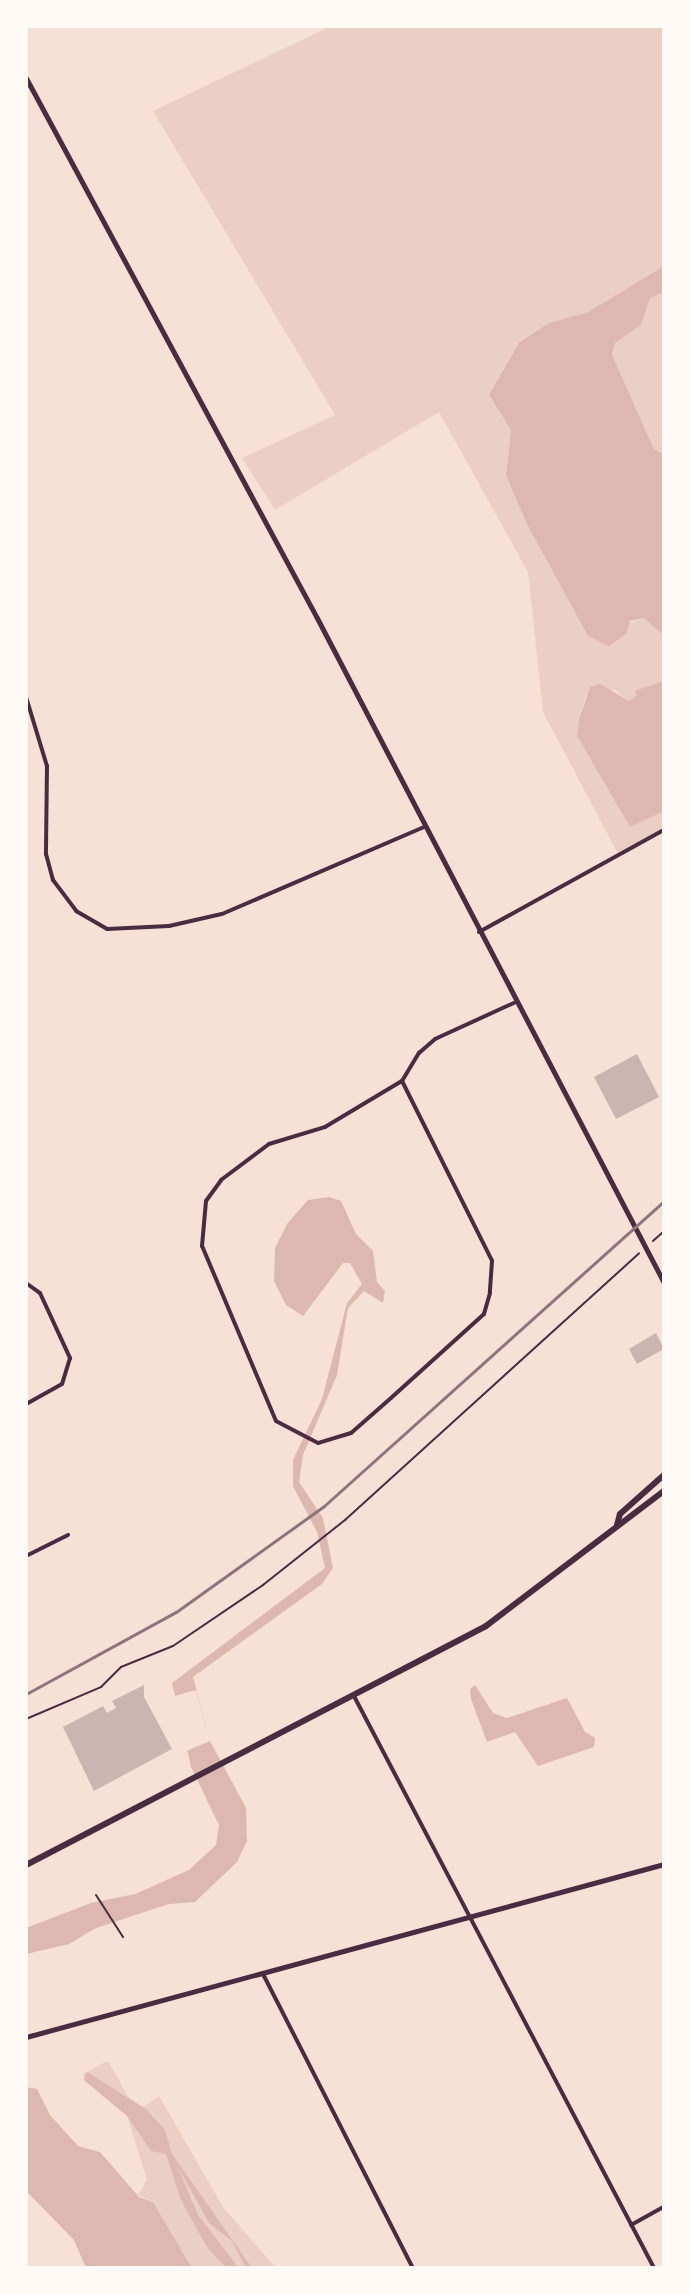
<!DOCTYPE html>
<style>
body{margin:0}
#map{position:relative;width:690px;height:2294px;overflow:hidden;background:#f7e1d7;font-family:Inter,sans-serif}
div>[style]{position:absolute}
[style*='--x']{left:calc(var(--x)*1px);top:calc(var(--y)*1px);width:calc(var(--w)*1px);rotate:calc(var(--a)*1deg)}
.green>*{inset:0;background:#ebcfc5}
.water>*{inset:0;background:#dcb8b0}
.pier>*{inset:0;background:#f7e1d7}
.building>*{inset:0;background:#ccb4b1}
.path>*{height:2px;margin:-1px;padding:0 1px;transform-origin:1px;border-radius:1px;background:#4a2c40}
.minor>*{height:4px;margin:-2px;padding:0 2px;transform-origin:2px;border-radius:2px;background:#4a2c40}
.tertiary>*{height:5px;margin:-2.5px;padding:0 2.5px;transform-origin:2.5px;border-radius:2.5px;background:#4a2c40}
.secondary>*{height:6px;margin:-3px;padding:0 3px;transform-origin:3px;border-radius:3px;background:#4a2c40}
.rail>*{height:3px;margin:-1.5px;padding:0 1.5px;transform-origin:1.5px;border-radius:1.5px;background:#8f747c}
span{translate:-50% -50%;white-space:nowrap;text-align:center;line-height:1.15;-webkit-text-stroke:7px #fffaf5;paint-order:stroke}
.frame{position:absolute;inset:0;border:28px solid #fffaf5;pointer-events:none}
</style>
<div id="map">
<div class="green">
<div style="clip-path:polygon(331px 26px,664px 26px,664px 266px,588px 312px,549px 323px,519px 341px,489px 395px,511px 430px,506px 475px,588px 636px,645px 618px,664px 636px,662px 683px,634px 691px,637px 695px,629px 702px,615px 690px,586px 695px,579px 718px,577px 736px,630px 826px,664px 811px,664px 829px,618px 854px,543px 712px,528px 572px,439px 412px,275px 510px,242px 458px,335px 415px,153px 111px)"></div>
<div style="clip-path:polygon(661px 289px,664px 292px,664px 454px,654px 449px,612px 355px,615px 343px,641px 325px,650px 298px)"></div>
<div style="clip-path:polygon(108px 2061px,130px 2100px,143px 2107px,159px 2096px,223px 2207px,276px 2268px,192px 2268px,153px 2202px,138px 2195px,147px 2180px,127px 2116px,84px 2080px,83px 2074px)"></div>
</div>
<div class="water">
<div style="clip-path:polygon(664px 266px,664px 292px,650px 298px,641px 325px,615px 343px,612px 355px,654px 449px,664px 454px,664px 636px,644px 618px,630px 621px,626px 634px,609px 646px,588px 636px,527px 524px,506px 475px,511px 430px,489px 395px,519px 342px,549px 323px,588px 312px)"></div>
<div style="clip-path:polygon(664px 681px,664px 811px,630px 827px,577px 736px,579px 719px,590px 687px,600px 684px,629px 701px,637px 695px,634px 691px)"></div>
<div style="clip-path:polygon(329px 1197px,341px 1201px,356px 1234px,373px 1251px,377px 1282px,385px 1291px,383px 1303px,364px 1291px,348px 1308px,337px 1375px,303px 1455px,299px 1482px,323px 1518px,333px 1568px,322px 1584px,193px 1677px,210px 1741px,246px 1808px,247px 1841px,237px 1862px,195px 1902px,169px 1904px,96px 1928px,69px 1944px,26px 1954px,26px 1928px,91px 1903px,135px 1894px,189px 1870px,216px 1845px,219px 1825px,191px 1767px,172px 1683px,325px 1568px,317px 1532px,293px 1486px,293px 1460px,322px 1399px,347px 1303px,362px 1284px,350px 1263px,343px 1263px,303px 1316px,286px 1305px,274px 1281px,275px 1248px,287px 1224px,308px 1200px)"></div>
<div style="clip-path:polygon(475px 1685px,493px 1713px,507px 1718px,567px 1698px,585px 1732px,595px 1738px,594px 1747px,538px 1766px,515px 1732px,487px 1742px,471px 1699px,470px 1689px)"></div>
<div style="clip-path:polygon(87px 2072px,146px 2109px,165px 2130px,172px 2154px,252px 2268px,246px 2268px,232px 2241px,209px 2223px,177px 2165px,198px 2215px,239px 2268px,226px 2268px,207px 2247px,181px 2200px,166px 2154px,151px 2151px,127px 2116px,84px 2080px)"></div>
<div style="clip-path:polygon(26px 2087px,37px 2089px,50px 2115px,78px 2146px,100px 2152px,139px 2197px,153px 2202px,192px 2268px,86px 2268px,74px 2240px,26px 2191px)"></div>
</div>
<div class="pier">
<div style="clip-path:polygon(196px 1690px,210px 1741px,186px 1751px,171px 1697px)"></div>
</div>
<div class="building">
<div style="clip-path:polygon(637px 1054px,659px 1097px,616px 1119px,594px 1077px)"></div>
<div style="clip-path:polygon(656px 1333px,664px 1349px,637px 1364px,629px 1349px)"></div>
<div style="clip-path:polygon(144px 1685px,144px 1697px,172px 1749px,94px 1791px,63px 1727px,103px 1706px,107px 1713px,116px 1708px,112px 1701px)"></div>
</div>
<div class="path">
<div style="--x:653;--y:1241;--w:15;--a:-42"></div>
<div style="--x:26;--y:1719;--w:82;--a:-23.1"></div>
<div style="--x:101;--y:1687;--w:28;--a:-45"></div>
<div style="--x:121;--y:1667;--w:56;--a:-22"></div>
<div style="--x:173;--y:1646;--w:109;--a:-34.1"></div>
<div style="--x:263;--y:1585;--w:105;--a:-38.4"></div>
<div style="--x:345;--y:1520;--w:397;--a:-42.2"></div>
<div style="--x:96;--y:1895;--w:50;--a:57.3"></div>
</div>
<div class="minor">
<div style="--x:26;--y:697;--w:72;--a:73.1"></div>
<div style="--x:47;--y:766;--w:88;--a:90.7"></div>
<div style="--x:46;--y:854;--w:27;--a:75"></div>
<div style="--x:53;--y:880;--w:39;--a:53"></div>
<div style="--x:76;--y:911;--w:36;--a:30"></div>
<div style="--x:107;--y:929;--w:62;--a:-2.8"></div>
<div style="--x:169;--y:926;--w:54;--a:-12.8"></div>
<div style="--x:222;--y:914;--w:220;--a:-23.3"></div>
<div style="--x:479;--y:932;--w:211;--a:-28.9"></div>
<div style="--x:402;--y:1081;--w:201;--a:63.4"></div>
<div style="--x:492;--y:1261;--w:32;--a:94"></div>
<div style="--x:490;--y:1293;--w:22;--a:106"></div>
<div style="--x:484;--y:1314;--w:125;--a:137.9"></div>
<div style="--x:391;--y:1398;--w:53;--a:138.8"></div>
<div style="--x:351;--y:1433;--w:34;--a:163"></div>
<div style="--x:318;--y:1443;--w:47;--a:-152.4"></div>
<div style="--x:276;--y:1421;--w:190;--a:-112.9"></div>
<div style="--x:202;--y:1246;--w:45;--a:-84.9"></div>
<div style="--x:206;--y:1201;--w:26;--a:-54"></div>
<div style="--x:221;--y:1180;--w:60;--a:-36.9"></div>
<div style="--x:269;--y:1144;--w:59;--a:-16.9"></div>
<div style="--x:325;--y:1127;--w:90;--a:-30.9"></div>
<div style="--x:402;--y:1081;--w:33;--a:-59"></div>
<div style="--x:419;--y:1053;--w:21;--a:-41"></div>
<div style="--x:435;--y:1039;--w:89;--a:-24.6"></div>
<div style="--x:26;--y:1283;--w:17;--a:36"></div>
<div style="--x:40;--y:1293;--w:72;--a:65.2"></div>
<div style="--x:70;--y:1358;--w:27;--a:107"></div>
<div style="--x:62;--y:1384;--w:41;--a:150.9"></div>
<div style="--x:26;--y:1556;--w:47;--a:-26.6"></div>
<div style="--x:355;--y:1698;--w:644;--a:62.32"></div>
<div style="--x:263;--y:1974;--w:330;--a:63"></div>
<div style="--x:631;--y:2225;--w:38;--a:-29"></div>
</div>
<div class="tertiary">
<div style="--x:26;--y:78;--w:613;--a:61.68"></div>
<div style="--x:317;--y:618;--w:750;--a:62.44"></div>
<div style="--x:26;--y:2037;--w:661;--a:-15.17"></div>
</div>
<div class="secondary">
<div style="--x:617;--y:1525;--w:11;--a:-75"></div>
<div style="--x:620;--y:1514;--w:59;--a:-41.6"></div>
<div style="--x:26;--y:1865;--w:518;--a:-27.45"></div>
<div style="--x:486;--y:1626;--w:223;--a:-37.2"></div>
</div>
<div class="rail">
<div style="--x:26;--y:1694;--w:171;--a:-28.7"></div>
<div style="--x:176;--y:1612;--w:182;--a:-35.6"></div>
<div style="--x:324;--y:1506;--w:457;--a:-41.9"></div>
</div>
<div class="frame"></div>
</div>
